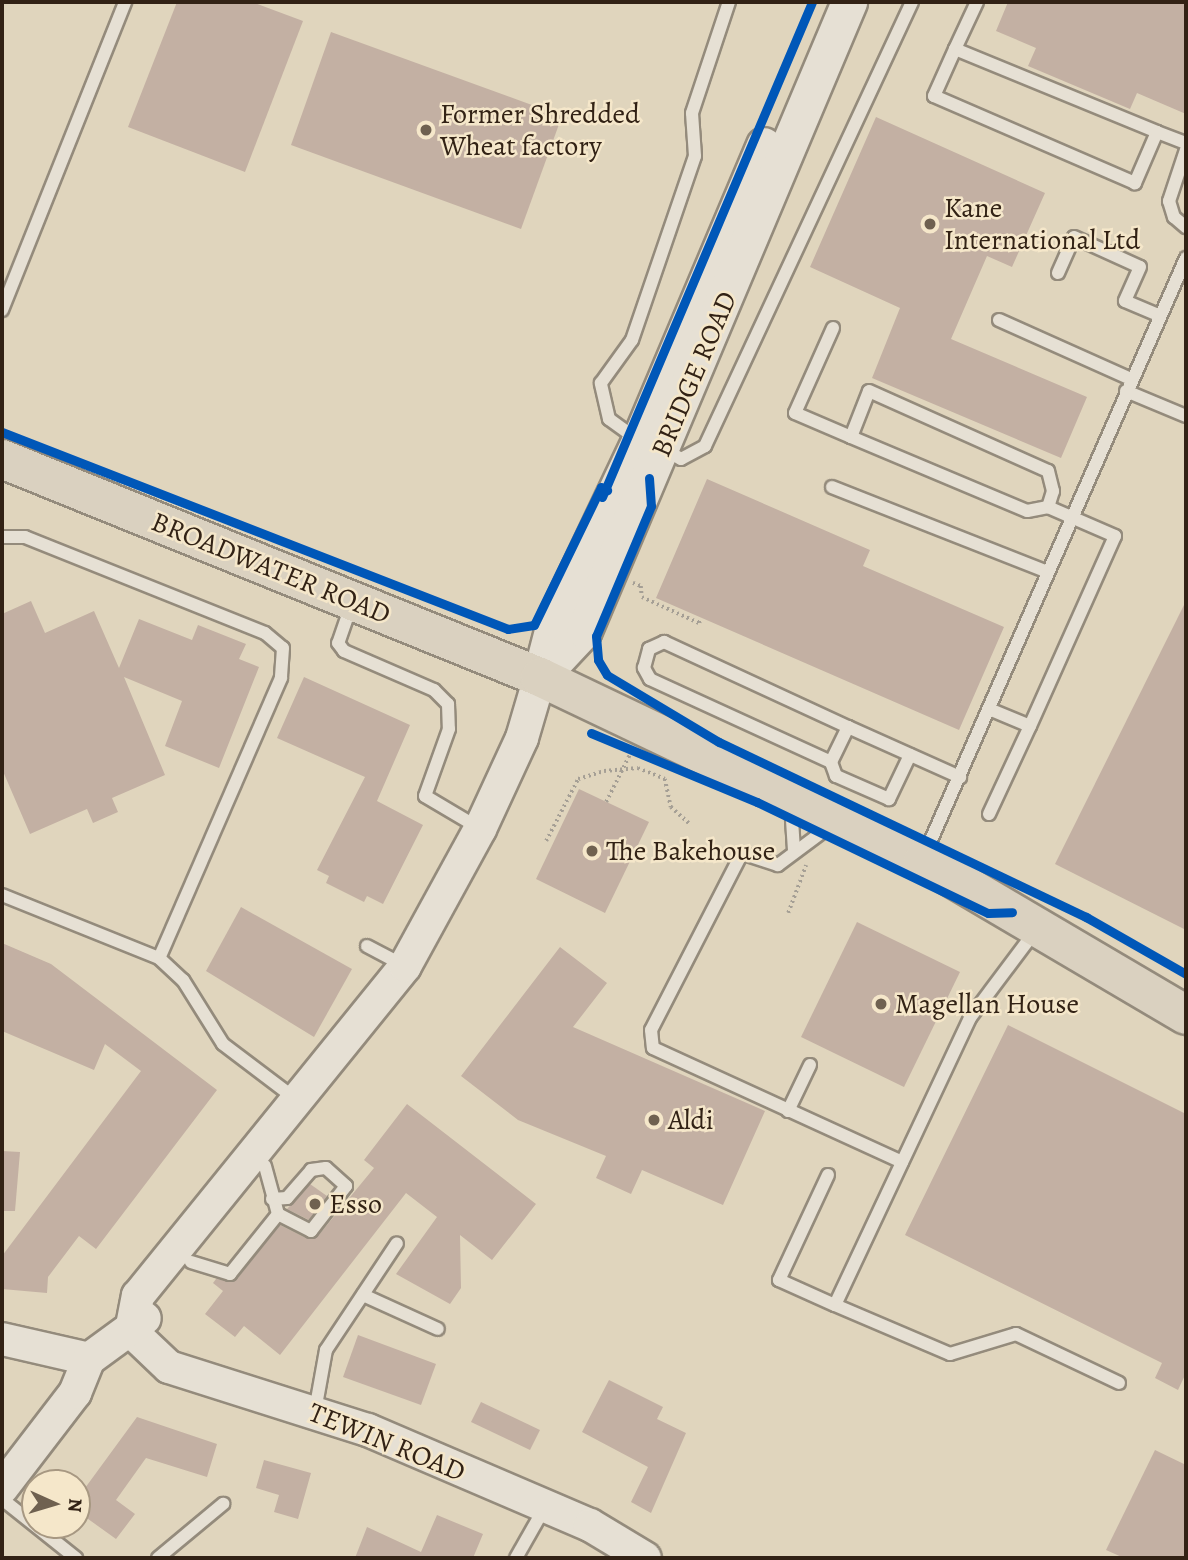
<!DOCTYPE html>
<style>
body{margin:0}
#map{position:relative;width:1188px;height:1560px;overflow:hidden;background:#e0d5bd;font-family:Alegreya,serif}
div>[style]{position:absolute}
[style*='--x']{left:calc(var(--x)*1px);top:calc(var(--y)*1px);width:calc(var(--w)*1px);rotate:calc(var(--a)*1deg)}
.building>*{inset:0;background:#c3b0a3}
.path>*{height:3.5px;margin-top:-1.75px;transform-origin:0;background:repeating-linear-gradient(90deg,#a59f95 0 2px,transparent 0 5.5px)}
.roads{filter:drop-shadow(2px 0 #948b7c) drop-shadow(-2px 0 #948b7c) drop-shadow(0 2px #948b7c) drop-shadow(0 -2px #948b7c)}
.service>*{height:12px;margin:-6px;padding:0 6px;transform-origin:6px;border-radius:6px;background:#e6e0d4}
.tertiary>*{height:32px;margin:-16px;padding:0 16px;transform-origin:16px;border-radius:16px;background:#e6e0d4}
.secondary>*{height:35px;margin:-17.5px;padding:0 17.5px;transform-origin:17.5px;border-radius:17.5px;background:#e6e0d4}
.primary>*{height:38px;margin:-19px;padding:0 19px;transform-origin:19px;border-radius:19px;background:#dad1c0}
.cycleway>*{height:9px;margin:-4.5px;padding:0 4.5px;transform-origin:4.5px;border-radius:4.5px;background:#0057b8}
.dots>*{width:19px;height:19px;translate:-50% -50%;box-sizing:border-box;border:4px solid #f5e7ca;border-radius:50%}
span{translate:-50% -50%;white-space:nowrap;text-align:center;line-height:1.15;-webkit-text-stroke:5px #f5e7ca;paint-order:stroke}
.poi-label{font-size:28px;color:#322215}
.left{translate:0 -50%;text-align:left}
.street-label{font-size:28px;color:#322215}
.frame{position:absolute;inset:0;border:4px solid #322215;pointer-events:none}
.north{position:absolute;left:21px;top:1469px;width:70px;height:70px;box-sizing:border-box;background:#f5e7ca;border:2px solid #a79882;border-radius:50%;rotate:94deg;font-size:19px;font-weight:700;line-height:28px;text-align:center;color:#322215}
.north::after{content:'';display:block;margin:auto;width:24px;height:32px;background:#6f6150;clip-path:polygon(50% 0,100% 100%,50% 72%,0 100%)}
</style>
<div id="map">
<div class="building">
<div style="clip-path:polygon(177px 2px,252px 2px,303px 21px,245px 172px,128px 127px)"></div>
<div style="clip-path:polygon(1008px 2px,1186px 2px,1186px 114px,1137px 93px,1130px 109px,1028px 66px,1036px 48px,996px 31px)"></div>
<div style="clip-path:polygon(331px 32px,562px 116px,521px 229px,291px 145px)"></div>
<div style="clip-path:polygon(876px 117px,1045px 193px,1012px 267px,987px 256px,951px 339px,1087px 397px,1061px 458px,872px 378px,900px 308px,810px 267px)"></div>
<div style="clip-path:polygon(707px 479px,870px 550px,863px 566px,1004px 627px,959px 730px,656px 598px)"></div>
<div style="clip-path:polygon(31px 601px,45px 633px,94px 611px,119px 668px,139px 619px,192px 640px,198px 625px,246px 644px,239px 659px,259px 667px,219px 768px,165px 746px,182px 701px,124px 677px,165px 775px,112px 798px,118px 812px,93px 823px,87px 809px,30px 834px,2px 769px,2px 614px)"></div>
<div style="clip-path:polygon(1186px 601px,1186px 930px,1055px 864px)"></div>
<div style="clip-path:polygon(304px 677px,410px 725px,377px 801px,423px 825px,383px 904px,367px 896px,364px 902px,326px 883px,329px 876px,317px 870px,365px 777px,277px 738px)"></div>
<div style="clip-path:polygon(579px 789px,649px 822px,605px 913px,536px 879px)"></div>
<div style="clip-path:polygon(241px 907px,352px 969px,314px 1037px,206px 971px)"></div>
<div style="clip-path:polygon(857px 922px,960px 972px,904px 1087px,801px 1037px)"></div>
<div style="clip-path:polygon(2px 943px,51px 964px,217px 1090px,96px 1249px,79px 1236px,48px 1277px,47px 1293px,2px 1289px,2px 1256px,141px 1071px,105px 1044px,94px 1070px,2px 1031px)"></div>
<div style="clip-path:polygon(560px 947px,607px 983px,573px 1027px,765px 1111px,723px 1205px,642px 1170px,631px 1194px,596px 1178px,606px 1156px,518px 1120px,461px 1076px)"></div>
<div style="clip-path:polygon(1008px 1025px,1186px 1114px,1186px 1373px,1178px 1390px,1155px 1378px,1162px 1363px,905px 1235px)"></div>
<div style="clip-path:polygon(407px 1104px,536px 1204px,492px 1260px,460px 1235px,461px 1288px,450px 1304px,396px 1274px,437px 1217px,406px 1193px,280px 1355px,244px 1326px,235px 1337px,205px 1314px,223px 1291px,213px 1283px,216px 1279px,236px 1280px,280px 1225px,308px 1239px,318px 1236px,374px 1168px,364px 1160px)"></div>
<div style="clip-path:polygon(2px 1151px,20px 1152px,15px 1211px,2px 1211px)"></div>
<div style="clip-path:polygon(310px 1184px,327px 1196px,309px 1220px,287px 1209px)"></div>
<div style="clip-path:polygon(358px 1335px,436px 1364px,421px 1405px,343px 1377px)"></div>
<div style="clip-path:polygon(609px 1380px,663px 1407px,657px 1419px,686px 1433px,651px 1513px,631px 1502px,648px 1467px,582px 1432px)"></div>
<div style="clip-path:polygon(481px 1402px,540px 1430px,530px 1450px,471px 1422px)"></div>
<div style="clip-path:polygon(137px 1417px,217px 1444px,207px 1477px,146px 1458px,116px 1500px,135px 1514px,116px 1539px,77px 1511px,77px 1499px)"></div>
<div style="clip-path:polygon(1155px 1450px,1186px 1465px,1186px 1558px,1124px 1558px,1106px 1550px)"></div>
<div style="clip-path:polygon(264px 1460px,311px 1473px,298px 1519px,274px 1512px,279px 1495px,256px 1488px)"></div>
<div style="clip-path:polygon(437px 1515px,483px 1534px,473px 1558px,355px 1558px,367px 1527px,421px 1552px)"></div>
</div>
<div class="path">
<div style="--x:633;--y:583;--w:9;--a:21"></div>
<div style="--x:641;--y:586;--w:11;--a:85"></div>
<div style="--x:642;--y:597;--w:63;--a:24.5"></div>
<div style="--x:699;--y:623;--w:5;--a:-68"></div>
<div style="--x:606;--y:802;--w:56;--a:-63.4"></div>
<div style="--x:546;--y:841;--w:70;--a:-62.7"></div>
<div style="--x:578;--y:779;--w:27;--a:-17"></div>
<div style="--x:604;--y:771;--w:34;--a:-5"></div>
<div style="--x:638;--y:768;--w:29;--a:22"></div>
<div style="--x:665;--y:779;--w:29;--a:78"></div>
<div style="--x:671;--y:807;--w:24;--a:42"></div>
<div style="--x:788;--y:913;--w:51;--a:-69.4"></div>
</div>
<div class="roads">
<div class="service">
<div style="--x:955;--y:49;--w:218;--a:22.3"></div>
<div style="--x:1157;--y:132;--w:56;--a:113.3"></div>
<div style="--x:1135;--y:183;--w:219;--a:-156.6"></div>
<div style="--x:934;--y:96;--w:51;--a:-65.9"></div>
<div style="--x:955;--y:49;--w:52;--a:-64.9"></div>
<div style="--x:1157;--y:132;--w:31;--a:21"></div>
<div style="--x:1186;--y:150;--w:54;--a:108.4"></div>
<div style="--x:1169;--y:201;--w:17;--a:73"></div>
<div style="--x:1174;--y:217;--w:16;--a:40"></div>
<div style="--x:1058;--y:273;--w:39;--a:-66"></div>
<div style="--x:1074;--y:237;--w:72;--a:24.4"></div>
<div style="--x:1140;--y:267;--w:37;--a:114"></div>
<div style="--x:1125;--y:301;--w:38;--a:23"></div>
<div style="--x:2;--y:310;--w:332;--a:-68.2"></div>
<div style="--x:999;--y:320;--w:145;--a:24.1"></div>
<div style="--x:833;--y:328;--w:93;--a:114.1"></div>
<div style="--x:795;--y:413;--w:61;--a:23.2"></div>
<div style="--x:1126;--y:391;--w:65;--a:22.6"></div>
<div style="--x:638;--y:440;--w:36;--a:-144"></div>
<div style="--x:609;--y:419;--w:37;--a:-103"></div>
<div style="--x:601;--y:383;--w:53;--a:-54.2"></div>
<div style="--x:632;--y:340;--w:194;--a:-71.1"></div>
<div style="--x:695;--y:156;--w:43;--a:-94"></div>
<div style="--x:692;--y:113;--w:117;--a:-71.6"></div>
<div style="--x:662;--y:448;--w:22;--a:30"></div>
<div style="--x:681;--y:459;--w:27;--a:-28"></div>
<div style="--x:705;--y:446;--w:490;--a:-65"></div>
<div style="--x:832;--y:487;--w:232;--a:21.5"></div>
<div style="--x:2;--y:537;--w:23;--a:0"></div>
<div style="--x:25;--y:537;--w:258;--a:21.8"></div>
<div style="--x:265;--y:633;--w:23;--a:40"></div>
<div style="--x:283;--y:648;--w:30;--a:94"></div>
<div style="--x:281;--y:678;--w:305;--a:113.5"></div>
<div style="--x:351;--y:606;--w:39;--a:109"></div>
<div style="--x:338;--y:643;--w:10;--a:53"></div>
<div style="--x:344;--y:651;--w:98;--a:23.4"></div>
<div style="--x:434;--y:690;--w:20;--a:45"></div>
<div style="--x:448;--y:704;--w:25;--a:88"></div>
<div style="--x:449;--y:729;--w:71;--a:109.7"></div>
<div style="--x:425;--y:796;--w:63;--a:30.7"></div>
<div style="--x:989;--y:709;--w:44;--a:22.5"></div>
<div style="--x:1030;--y:726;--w:208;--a:-65.9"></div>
<div style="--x:1115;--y:536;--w:73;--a:-156.6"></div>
<div style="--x:1048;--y:507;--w:21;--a:169"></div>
<div style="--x:1027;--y:511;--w:191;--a:-157.2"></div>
<div style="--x:851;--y:437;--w:49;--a:-68.6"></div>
<div style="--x:869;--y:391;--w:196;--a:24.1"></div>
<div style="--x:1048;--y:471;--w:21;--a:76"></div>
<div style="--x:1053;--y:491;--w:17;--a:107"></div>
<div style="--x:910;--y:755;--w:49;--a:115.5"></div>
<div style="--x:889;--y:799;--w:58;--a:-156.5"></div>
<div style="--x:836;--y:776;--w:15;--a:-110"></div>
<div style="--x:831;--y:762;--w:39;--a:-64"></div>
<div style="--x:848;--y:727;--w:123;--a:24.1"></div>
<div style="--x:831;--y:762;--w:199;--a:-155.4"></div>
<div style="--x:650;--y:679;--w:13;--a:-119"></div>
<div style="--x:644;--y:668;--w:20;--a:-75"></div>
<div style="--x:649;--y:649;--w:17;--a:-25"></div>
<div style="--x:664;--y:642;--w:203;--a:24.8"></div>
<div style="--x:791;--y:805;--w:45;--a:86.2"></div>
<div style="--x:989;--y:814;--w:97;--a:-65"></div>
<div style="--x:833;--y:824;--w:69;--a:143.3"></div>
<div style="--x:778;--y:865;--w:38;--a:-162"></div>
<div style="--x:742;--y:853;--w:199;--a:117.2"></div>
<div style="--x:651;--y:1030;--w:18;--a:84"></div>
<div style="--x:653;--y:1048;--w:274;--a:24.6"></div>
<div style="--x:924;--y:856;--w:653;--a:-66.34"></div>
<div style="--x:2;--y:895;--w:169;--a:21.9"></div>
<div style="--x:159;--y:958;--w:33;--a:43"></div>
<div style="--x:183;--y:980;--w:75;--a:58"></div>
<div style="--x:223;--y:1044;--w:93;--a:37.1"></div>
<div style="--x:1036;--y:930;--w:110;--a:126.9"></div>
<div style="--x:970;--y:1018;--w:317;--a:115.2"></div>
<div style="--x:835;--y:1305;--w:125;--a:23.1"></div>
<div style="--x:950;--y:1354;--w:69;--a:-16.9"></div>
<div style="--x:1016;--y:1334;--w:114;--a:25.4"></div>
<div style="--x:367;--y:946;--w:43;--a:27.8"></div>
<div style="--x:788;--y:1111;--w:51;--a:-64.4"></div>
<div style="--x:828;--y:1175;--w:116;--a:115"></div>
<div style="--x:779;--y:1280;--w:61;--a:24.1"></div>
<div style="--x:272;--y:1199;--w:15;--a:-4"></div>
<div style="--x:287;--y:1198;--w:37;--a:-49"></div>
<div style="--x:311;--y:1170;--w:15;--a:-8"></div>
<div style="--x:326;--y:1168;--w:27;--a:42"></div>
<div style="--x:346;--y:1186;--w:57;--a:127.9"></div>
<div style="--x:311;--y:1231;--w:37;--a:-153"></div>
<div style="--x:191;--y:1262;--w:41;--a:17.1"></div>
<div style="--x:230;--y:1274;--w:77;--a:-51.3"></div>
<div style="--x:278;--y:1214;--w:50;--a:-105.2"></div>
<div style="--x:363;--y:1295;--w:82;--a:24.4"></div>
<div style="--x:315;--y:1411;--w:62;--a:-79.8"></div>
<div style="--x:326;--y:1350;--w:128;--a:-56.4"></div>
<div style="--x:2;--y:1499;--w:95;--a:38.6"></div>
<div style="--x:158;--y:1558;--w:85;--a:-39.7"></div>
<div style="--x:516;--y:1558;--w:59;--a:-60.4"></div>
</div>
<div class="tertiary">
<div style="--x:131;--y:1331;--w:36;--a:-79"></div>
<div style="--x:138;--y:1296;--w:424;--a:-51"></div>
<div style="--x:405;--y:966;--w:156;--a:-61.3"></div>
<div style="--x:480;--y:829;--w:100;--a:-65.2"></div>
<div style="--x:522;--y:738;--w:64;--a:-73.6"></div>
<div style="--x:131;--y:1331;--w:52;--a:43.5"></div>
<div style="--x:169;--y:1367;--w:209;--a:17.6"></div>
<div style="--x:368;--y:1430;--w:241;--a:23.2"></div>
<div style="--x:590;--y:1525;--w:64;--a:31"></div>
<div style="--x:2;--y:1339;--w:89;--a:12.9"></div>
<div style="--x:2;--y:1488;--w:120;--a:-52.5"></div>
<div style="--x:75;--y:1393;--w:37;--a:-68"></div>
<div style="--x:89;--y:1359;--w:69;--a:-36.2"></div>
</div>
<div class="secondary">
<div style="--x:541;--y:673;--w:56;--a:-75.5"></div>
<div style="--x:555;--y:619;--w:197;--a:-64.7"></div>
<div style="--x:639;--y:441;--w:321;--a:-67.1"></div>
<div style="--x:540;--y:677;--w:64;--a:-46.9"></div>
<div style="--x:584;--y:630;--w:682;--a:-67.12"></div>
</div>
<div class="primary">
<div style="--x:2;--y:459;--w:580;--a:22.06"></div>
<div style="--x:540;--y:677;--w:424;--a:25.5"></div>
<div style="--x:923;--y:860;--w:305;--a:30.5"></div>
</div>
</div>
<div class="cycleway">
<div style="--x:2;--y:432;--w:543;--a:21.27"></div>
<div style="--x:508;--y:629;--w:26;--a:-9"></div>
<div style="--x:534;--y:625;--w:153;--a:-64.1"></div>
<div style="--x:601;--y:487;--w:7;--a:27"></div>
<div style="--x:649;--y:478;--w:28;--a:86"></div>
<div style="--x:651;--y:506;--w:141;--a:112.9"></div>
<div style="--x:596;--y:636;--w:24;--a:85"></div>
<div style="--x:598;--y:660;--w:17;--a:59"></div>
<div style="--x:607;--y:675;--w:131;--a:30.9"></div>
<div style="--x:719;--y:742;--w:407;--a:25.5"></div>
<div style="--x:1086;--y:917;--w:115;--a:29.7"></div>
<div style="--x:602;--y:497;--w:538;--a:-67.01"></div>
<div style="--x:591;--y:733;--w:180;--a:22.6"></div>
<div style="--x:757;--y:802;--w:256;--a:25.7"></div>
<div style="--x:988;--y:913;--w:24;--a:-2"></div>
</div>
<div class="dots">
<div style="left:426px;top:130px;background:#6f6150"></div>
<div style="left:930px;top:224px;background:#6f6150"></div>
<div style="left:592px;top:851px;background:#6f6150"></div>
<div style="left:881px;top:1004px;background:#6f6150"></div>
<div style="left:654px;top:1120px;background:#6f6150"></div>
<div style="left:315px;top:1204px;background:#6f6150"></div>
</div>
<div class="poi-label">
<span class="left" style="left:440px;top:130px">Former Shredded<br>Wheat factory</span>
<span class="left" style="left:944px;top:224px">Kane<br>International Ltd</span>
<span class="left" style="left:606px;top:851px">The Bakehouse</span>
<span class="left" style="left:895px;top:1004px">Magellan House</span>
<span class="left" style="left:668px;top:1120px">Aldi</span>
<span class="left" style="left:329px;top:1204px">Esso</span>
</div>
<div class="street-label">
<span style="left:694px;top:374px;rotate:-67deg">BRIDGE ROAD</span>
<span style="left:271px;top:568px;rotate:22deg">BROADWATER ROAD</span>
<span style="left:387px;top:1442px;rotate:22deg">TEWIN ROAD</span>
</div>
<div class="frame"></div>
<div class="north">N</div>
</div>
